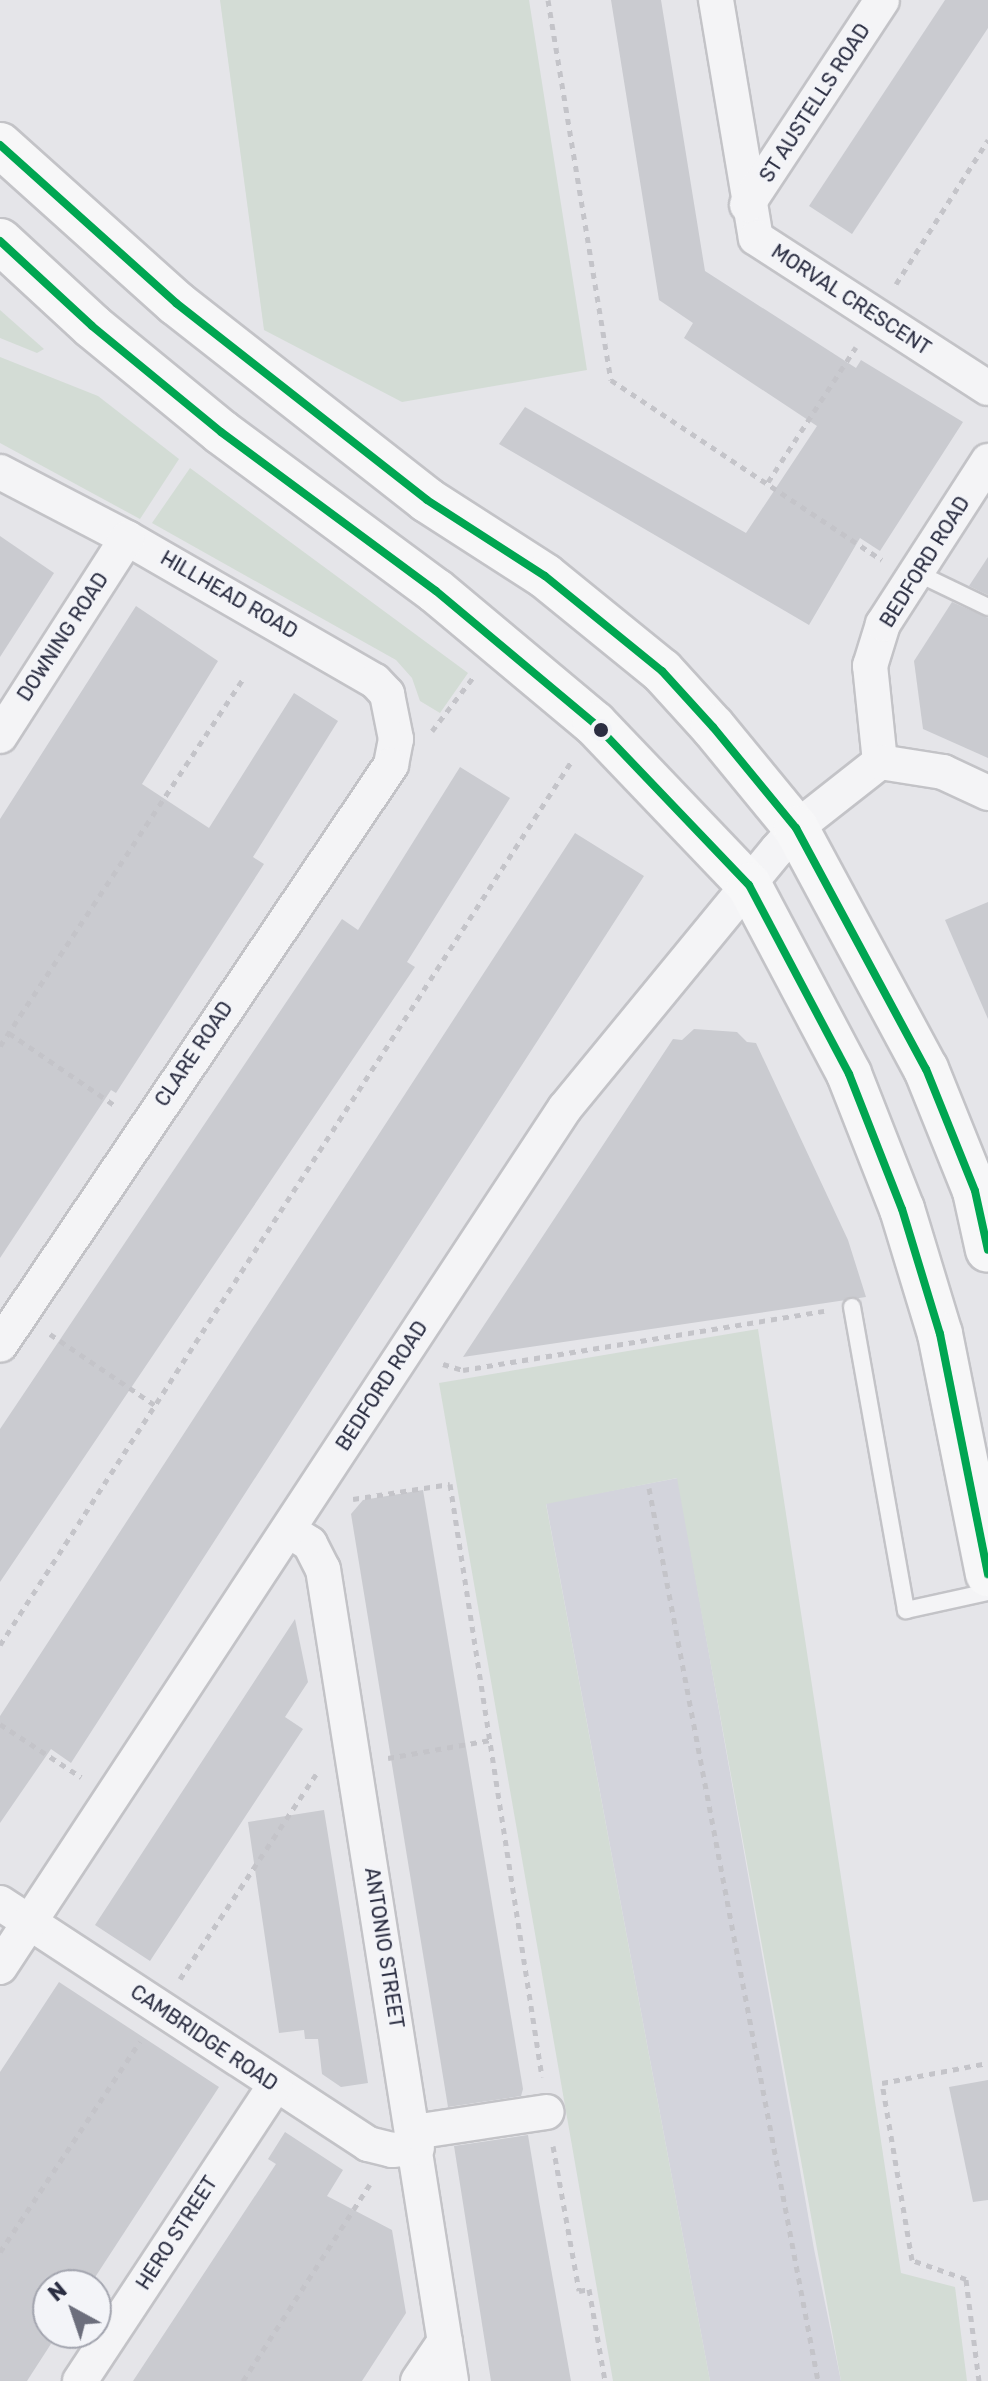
<!DOCTYPE html>
<style>
body{margin:0}
#map{position:relative;width:988px;height:2381px;overflow:hidden;background:#e5e5e9;font-family:Rubik,sans-serif}
div>[style]{position:absolute}
[style*='--x']{left:calc(var(--x)*1px);top:calc(var(--y)*1px);width:calc(var(--w)*1px);rotate:calc(var(--a)*1deg)}
.built>*{inset:0;background:#d3d4dc}
.green>*{inset:0;background:#d3dcd5}
.building>*{inset:0;background:#cacbd0}
.path>*{height:5px;margin-top:-2.5px;transform-origin:0;background:repeating-linear-gradient(90deg,#c4c4c9 0 6px,transparent 0 12px)}
.roads{filter:drop-shadow(2px 0 #c3c3c7) drop-shadow(-2px 0 #c3c3c7) drop-shadow(0 2px #c3c3c7) drop-shadow(0 -2px #c3c3c7)}
.service>*{height:16px;margin:-8px;padding:0 8px;transform-origin:8px;border-radius:8px;background:#f4f4f6}
.minor>*{height:34px;margin:-17px;padding:0 17px;transform-origin:17px;border-radius:17px;background:#f4f4f6}
.primary>*{height:44px;margin:-22px;padding:0 22px;transform-origin:22px;border-radius:22px;background:#f7f7f8}
.bus-1>*{height:8px;margin:-4px;padding:0 4px;transform-origin:4px;border-radius:4px;background:#00a651}
.dots>*{width:22px;height:22px;translate:-50% -50%;box-sizing:border-box;border:4px solid #f3f4f8;border-radius:50%}
span{translate:-50% -50%;white-space:nowrap;text-align:center;line-height:1.15;-webkit-text-stroke:6px #f3f4f8;paint-order:stroke}
.street-label{font-size:20px;color:#2b2e42}
.north{position:absolute;left:32px;top:2269px;width:80px;height:80px;box-sizing:border-box;background:#f3f4f8;border:2px solid #a3a5af;border-radius:50%;rotate:320deg;font-size:22px;font-weight:700;line-height:32px;text-align:center;color:#2b2e42}
.north::after{content:'';display:block;margin:auto;width:28px;height:36px;background:#6c6e7c;clip-path:polygon(50% 0,100% 100%,50% 72%,0 100%)}
</style>
<div id="map">
<div class="built">
<div style="clip-path:polygon(678px 1478px,814px 2249px,841px 2381px,710px 2381px,546px 1503px)"></div>
</div>
<div class="green">
<div style="clip-path:polygon(220px 0,529px 0,587px 370px,402px 402px,264px 330px)"></div>
<div style="clip-path:polygon(0 310px,44px 349px,37px 353px,0 338px)"></div>
<div style="clip-path:polygon(0 357px,98px 396px,179px 459px,140px 519px,0 443px)"></div>
<div style="clip-path:polygon(190px 468px,468px 673px,440px 713px,420px 701px,412px 678px,396px 660px,152px 523px)"></div>
<div style="clip-path:polygon(758px 1329px,901px 2273px,955px 2287px,967px 2381px,841px 2381px,677px 1478px,546px 1504px,710px 2381px,613px 2381px,439px 1383px)"></div>
</div>
<div class="building">
<div style="clip-path:polygon(611px 0,661px 0,705px 271px,856px 368px,861px 360px,963px 422px,880px 551px,860px 538px,809px 625px,499px 444px,525px 407px,746px 533px,817px 426px,684px 338px,693px 323px,659px 300px)"></div>
<div style="clip-path:polygon(945px 0,988px 0,988px 28px,852px 234px,809px 206px)"></div>
<div style="clip-path:polygon(0 536px,54px 573px,0 657px)"></div>
<div style="clip-path:polygon(988px 557px,988px 595px,969px 586px)"></div>
<div style="clip-path:polygon(952px 602px,988px 618px,988px 758px,923px 729px,914px 661px)"></div>
<div style="clip-path:polygon(136px 606px,218px 661px,142px 784px,209px 828px,294px 693px,338px 721px,253px 857px,264px 864px,116px 1093px,111px 1090px,0 1258px,0 819px)"></div>
<div style="clip-path:polygon(460px 767px,510px 798px,407px 962px,415px 967px,0 1582px,0 1429px,342px 919px,358px 930px)"></div>
<div style="clip-path:polygon(575px 833px,644px 876px,71px 1763px,51px 1749px,0 1823px,0 1716px)"></div>
<div style="clip-path:polygon(988px 902px,988px 1019px,945px 920px)"></div>
<div style="clip-path:polygon(694px 1029px,737px 1032px,747px 1042px,756px 1043px,848px 1240px,866px 1297px,463px 1357px,673px 1039px,682px 1040px)"></div>
<div style="clip-path:polygon(423px 1490px,523px 2089px,521px 2096px,448px 2107px,351px 1514px,363px 1500px)"></div>
<div style="clip-path:polygon(295px 1619px,308px 1682px,285px 1717px,303px 1729px,150px 1961px,95px 1925px)"></div>
<div style="clip-path:polygon(324px 1810px,368px 2083px,341px 2087px,322px 2074px,318px 2039px,305px 2039px,304px 2030px,279px 2033px,248px 1822px)"></div>
<div style="clip-path:polygon(59px 1982px,219px 2087px,90px 2285px,48px 2285px,48px 2333px,58px 2333px,27px 2381px,0 2381px,0 2072px)"></div>
<div style="clip-path:polygon(988px 2080px,988px 2200px,973px 2202px,949px 2087px)"></div>
<div style="clip-path:polygon(285px 2132px,343px 2170px,327px 2196px,392px 2230px,406px 2313px,362px 2381px,133px 2381px,276px 2164px,268px 2159px)"></div>
<div style="clip-path:polygon(528px 2135px,539px 2201px,571px 2381px,491px 2381px,454px 2146px)"></div>
</div>
<div class="path">
<div style="--x:548;--y:0;--w:385;--a:80.6"></div>
<div style="--x:611;--y:380;--w:325;--a:33.6"></div>
<div style="--x:896;--y:284;--w:171;--a:-57.4"></div>
<div style="--x:768;--y:482;--w:161;--a:-56.9"></div>
<div style="--x:432;--y:731;--w:69;--a:-52.6"></div>
<div style="--x:9;--y:1033;--w:131;--a:34.4"></div>
<div style="--x:0;--y:1046;--w:440;--a:-56.5"></div>
<div style="--x:50;--y:1334;--w:127;--a:34.1"></div>
<div style="--x:443;--y:1364;--w:21;--a:17"></div>
<div style="--x:463;--y:1370;--w:366;--a:-9.3"></div>
<div style="--x:649;--y:1488;--w:909;--a:79.28"></div>
<div style="--x:353;--y:1499;--w:98;--a:-8.8"></div>
<div style="--x:450;--y:1484;--w:600;--a:81.18"></div>
<div style="--x:0;--y:1645;--w:1052;--a:-57.11"></div>
<div style="--x:0;--y:1724;--w:97;--a:33.2"></div>
<div style="--x:388;--y:1758;--w:104;--a:-10"></div>
<div style="--x:180;--y:1979;--w:246;--a:-56.4"></div>
<div style="--x:553;--y:2146;--w:147;--a:79.8"></div>
<div style="--x:579;--y:2291;--w:10;--a:-11"></div>
<div style="--x:589;--y:2289;--w:93;--a:80.1"></div>
<div style="--x:0;--y:2252;--w:253;--a:-56.4"></div>
<div style="--x:243;--y:2381;--w:234;--a:-57.2"></div>
<div style="--x:979;--y:2381;--w:103;--a:-97.3"></div>
<div style="--x:966;--y:2279;--w:57;--a:-160.6"></div>
<div style="--x:912;--y:2260;--w:180;--a:-99.6"></div>
<div style="--x:882;--y:2083;--w:108;--a:-10.7"></div>
</div>
<div class="roads">
<div class="service">
<div style="--x:915;--y:572;--w:81;--a:25.6"></div>
<div style="--x:852;--y:1307;--w:308;--a:79.9"></div>
<div style="--x:906;--y:1610;--w:84;--a:-12.4"></div>
</div>
<div class="minor">
<div style="--x:716;--y:0;--w:241;--a:80.5"></div>
<div style="--x:756;--y:238;--w:276;--a:32.9"></div>
<div style="--x:747;--y:205;--w:245;--a:-56.6"></div>
<div style="--x:0;--y:472;--w:143;--a:27.5"></div>
<div style="--x:127;--y:538;--w:286;--a:30"></div>
<div style="--x:375;--y:681;--w:18;--a:47"></div>
<div style="--x:387;--y:694;--w:46;--a:78.7"></div>
<div style="--x:396;--y:739;--w:26;--a:101"></div>
<div style="--x:391;--y:765;--w:699;--a:123.99"></div>
<div style="--x:0;--y:736;--w:235;--a:-57.3"></div>
<div style="--x:880;--y:762;--w:97;--a:-95.9"></div>
<div style="--x:870;--y:666;--w:44;--a:-72.8"></div>
<div style="--x:883;--y:624;--w:194;--a:-57.2"></div>
<div style="--x:288;--y:1530;--w:26;--a:32"></div>
<div style="--x:310;--y:1544;--w:28;--a:63"></div>
<div style="--x:323;--y:1569;--w:822;--a:81.04"></div>
<div style="--x:0;--y:1903;--w:440;--a:33.2"></div>
<div style="--x:368;--y:2144;--w:25;--a:14"></div>
<div style="--x:392;--y:2150;--w:25;--a:-5"></div>
<div style="--x:0;--y:1967;--w:1028;--a:-56.67"></div>
<div style="--x:565;--y:1108;--w:334;--a:-50.6"></div>
<div style="--x:777;--y:850;--w:29;--a:-49"></div>
<div style="--x:796;--y:828;--w:107;--a:-38.2"></div>
<div style="--x:880;--y:762;--w:64;--a:9"></div>
<div style="--x:943;--y:772;--w:50;--a:25"></div>
<div style="--x:414;--y:2132;--w:134;--a:-8.6"></div>
<div style="--x:80;--y:2381;--w:354;--a:-56.6"></div>
<div style="--x:418;--y:2381;--w:48;--a:-56"></div>
</div>
<div class="primary">
<div style="--x:0;--y:145;--w:237;--a:41.9"></div>
<div style="--x:176;--y:303;--w:319;--a:38.1"></div>
<div style="--x:427;--y:500;--w:140;--a:32.8"></div>
<div style="--x:545;--y:576;--w:151;--a:39.1"></div>
<div style="--x:662;--y:671;--w:76;--a:47.7"></div>
<div style="--x:713;--y:727;--w:131;--a:50.6"></div>
<div style="--x:796;--y:828;--w:274;--a:61.7"></div>
<div style="--x:926;--y:1069;--w:131;--a:68.1"></div>
<div style="--x:975;--y:1191;--w:60;--a:77.6"></div>
<div style="--x:0;--y:241;--w:125;--a:42.7"></div>
<div style="--x:92;--y:326;--w:167;--a:39.4"></div>
<div style="--x:221;--y:432;--w:267;--a:36.5"></div>
<div style="--x:436;--y:591;--w:207;--a:39.9"></div>
<div style="--x:595;--y:724;--w:223;--a:46.3"></div>
<div style="--x:749;--y:885;--w:214;--a:62.1"></div>
<div style="--x:849;--y:1074;--w:145;--a:68.6"></div>
<div style="--x:902;--y:1209;--w:131;--a:73.1"></div>
<div style="--x:940;--y:1334;--w:245;--a:78.7"></div>
</div>
</div>
<div class="bus-1">
<div style="--x:0;--y:145;--w:237;--a:41.9"></div>
<div style="--x:176;--y:303;--w:319;--a:38.1"></div>
<div style="--x:427;--y:500;--w:140;--a:32.8"></div>
<div style="--x:545;--y:576;--w:151;--a:39.1"></div>
<div style="--x:662;--y:671;--w:76;--a:47.7"></div>
<div style="--x:713;--y:727;--w:131;--a:50.6"></div>
<div style="--x:796;--y:828;--w:274;--a:61.7"></div>
<div style="--x:926;--y:1069;--w:131;--a:68.1"></div>
<div style="--x:975;--y:1191;--w:60;--a:77.6"></div>
<div style="--x:0;--y:241;--w:125;--a:42.7"></div>
<div style="--x:92;--y:326;--w:167;--a:39.4"></div>
<div style="--x:221;--y:432;--w:267;--a:36.5"></div>
<div style="--x:436;--y:591;--w:207;--a:39.9"></div>
<div style="--x:595;--y:724;--w:223;--a:46.3"></div>
<div style="--x:749;--y:885;--w:214;--a:62.1"></div>
<div style="--x:849;--y:1074;--w:145;--a:68.6"></div>
<div style="--x:902;--y:1209;--w:131;--a:73.1"></div>
<div style="--x:940;--y:1334;--w:245;--a:78.7"></div>
</div>
<div class="dots">
<div style="left:601px;top:730px;background:#2b2e42"></div>
</div>
<div class="street-label">
<span style="left:815px;top:103px;rotate:-57deg">ST AUSTELLS ROAD</span>
<span style="left:851px;top:300px;rotate:33deg">MORVAL CRESCENT</span>
<span style="left:925px;top:562px;rotate:-58deg">BEDFORD ROAD</span>
<span style="left:229px;top:595px;rotate:30deg">HILLHEAD ROAD</span>
<span style="left:63px;top:637px;rotate:-57deg">DOWNING ROAD</span>
<span style="left:194px;top:1054px;rotate:-56deg">CLARE ROAD</span>
<span style="left:382px;top:1386px;rotate:-57deg">BEDFORD ROAD</span>
<span style="left:384px;top:1948px;rotate:81deg">ANTONIO STREET</span>
<span style="left:204px;top:2038px;rotate:34deg">CAMBRIDGE ROAD</span>
<span style="left:177px;top:2233px;rotate:-57deg">HERO STREET</span>
</div>
<div class="north">N</div>
</div>
